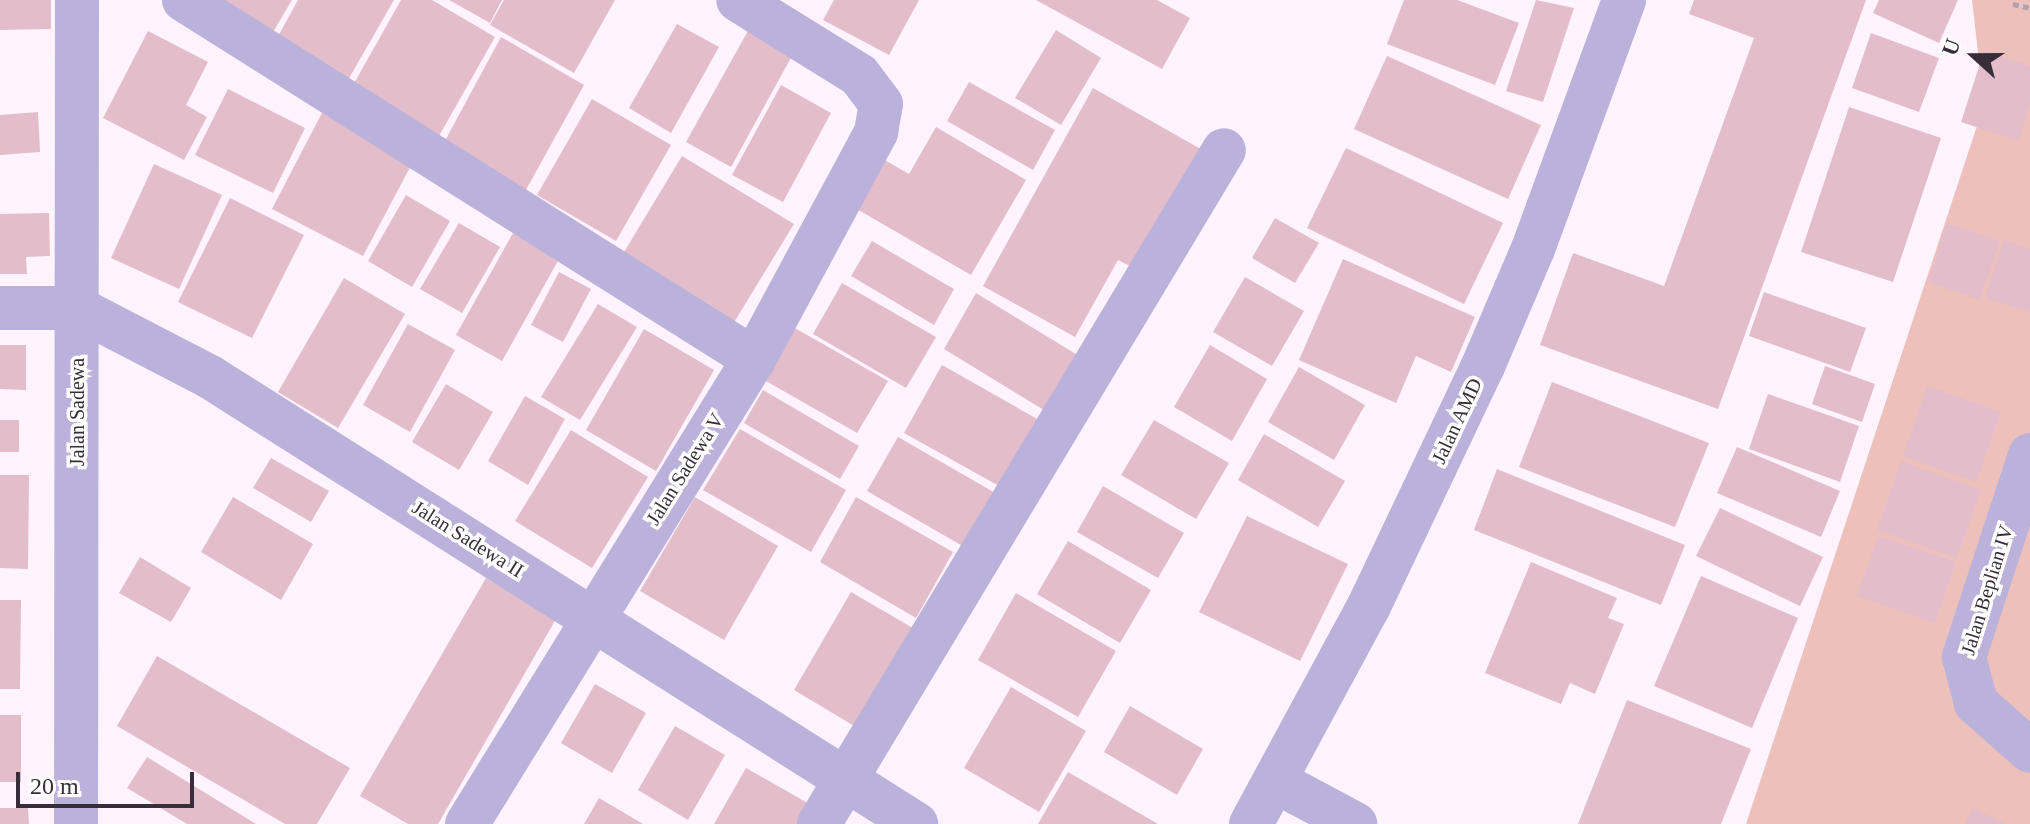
<!DOCTYPE html>
<style>
body{margin:0}
#map{position:relative;width:2030px;height:824px;overflow:hidden;background:#fef3fe;font-family:"Times New Roman",serif}
div>[style]{position:absolute}
[style*='--x']{left:calc(var(--x)*1px);top:calc(var(--y)*1px);width:calc(var(--w)*1px);rotate:calc(var(--a)*1deg)}
.green>*{inset:0;background:#eec0bb}
.building>*{inset:0;background:#e3bdca}
.path>*{height:5px;margin-top:-2.5px;transform-origin:0;background:repeating-linear-gradient(90deg,#aea3ae 0 6px,transparent 0 10px)}
.minor>*{height:44px;margin:-22px;padding:0 22px;transform-origin:22px;border-radius:22px;background:#bab2db}
.tertiary>*{height:44px;margin:-22px;padding:0 22px;transform-origin:22px;border-radius:22px;background:#bab2db}
span{translate:-50% -50%;white-space:nowrap;text-align:center;line-height:1.15;-webkit-text-stroke:7px #fff;paint-order:stroke}
.street-label{font-size:20px;color:#382e39}
.north{position:absolute;left:1934px;top:16px;width:80px;height:80px;-webkit-text-stroke:6px #fff;paint-order:stroke;rotate:291deg;font-size:22px;font-weight:700;line-height:32px;text-align:center;color:#382e39}
.north::after{content:'';display:block;margin:auto;width:28px;height:36px;background:#382e39;clip-path:polygon(50% 0,100% 100%,50% 72%,0 100%)}
.scale{position:absolute;left:16px;top:772px;width:178px;height:36px;box-sizing:border-box;border:4px solid #382e39;border-top:0;padding-left:10px;font-size:24px;line-height:28px;white-space:nowrap;color:#382e39;-webkit-text-stroke:6px #fff;paint-order:stroke}
</style>
<div id="map">
<div class="green">
<div style="clip-path:polygon(1972px 0,2030px 0,2030px 824px,1746px 824px,1984px 105px)"></div>
</div>
<div class="building">
<div style="clip-path:polygon(0 0,51px 0,51px 29px,0 30px)"></div>
<div style="clip-path:polygon(223px 0,292px 0,270px 37px)"></div>
<div style="clip-path:polygon(298px 0,394px 0,348px 80px,276px 40px)"></div>
<div style="clip-path:polygon(401px 0,432px 0,495px 37px,439px 136px,352px 87px)"></div>
<div style="clip-path:polygon(449px 0,502px 0,490px 23px)"></div>
<div style="clip-path:polygon(504px 0,615px 0,574px 73px,490px 25px)"></div>
<div style="clip-path:polygon(834px 0,919px 0,889px 55px,823px 20px)"></div>
<div style="clip-path:polygon(1036px 0,1157px 0,1190px 18px,1162px 69px)"></div>
<div style="clip-path:polygon(1404px 0,1457px 0,1519px 23px,1495px 85px,1387px 44px)"></div>
<div style="clip-path:polygon(1536px 0,1574px 8px,1543px 102px,1506px 91px)"></div>
<div style="clip-path:polygon(1694px 0,1866px 0,1718px 409px,1540px 345px,1573px 253px,1664px 286px,1754px 38px,1689px 14px)"></div>
<div style="clip-path:polygon(1879px 0,1958px 0,1939px 43px,1873px 13px)"></div>
<div style="clip-path:polygon(677px 24px,719px 47px,671px 133px,629px 108px)"></div>
<div style="clip-path:polygon(749px 29px,793px 54px,731px 167px,686px 142px)"></div>
<div style="clip-path:polygon(1056px 30px,1101px 58px,1061px 125px,1015px 98px)"></div>
<div style="clip-path:polygon(148px 31px,208px 62px,186px 105px,207px 117px,184px 160px,103px 118px)"></div>
<div style="clip-path:polygon(1871px 33px,1939px 58px,1919px 112px,1852px 88px)"></div>
<div style="clip-path:polygon(501px 37px,584px 85px,522px 197px,440px 150px)"></div>
<div style="clip-path:polygon(1984px 51px,2030px 66px,2030px 105px,2018px 141px,1961px 122px)"></div>
<div style="clip-path:polygon(1387px 56px,1541px 125px,1508px 199px,1354px 129px)"></div>
<div style="clip-path:polygon(969px 82px,1055px 130px,1033px 170px,947px 121px)"></div>
<div style="clip-path:polygon(781px 85px,831px 113px,783px 202px,732px 175px)"></div>
<div style="clip-path:polygon(1093px 88px,1206px 152px,1140px 271px,1118px 260px,1075px 337px,983px 286px)"></div>
<div style="clip-path:polygon(228px 89px,305px 128px,273px 193px,195px 155px)"></div>
<div style="clip-path:polygon(592px 99px,671px 145px,616px 241px,537px 195px)"></div>
<div style="clip-path:polygon(1849px 107px,1941px 138px,1893px 282px,1801px 252px)"></div>
<div style="clip-path:polygon(324px 109px,415px 158px,363px 256px,272px 209px)"></div>
<div style="clip-path:polygon(38px 112px,40px 152px,0 155px,0 115px)"></div>
<div style="clip-path:polygon(936px 127px,1026px 180px,971px 275px,855px 208px,883px 159px,909px 174px)"></div>
<div style="clip-path:polygon(1346px 148px,1503px 223px,1464px 304px,1307px 228px)"></div>
<div style="clip-path:polygon(682px 156px,794px 224px,733px 324px,621px 257px)"></div>
<div style="clip-path:polygon(154px 164px,222px 195px,179px 289px,111px 258px)"></div>
<div style="clip-path:polygon(406px 195px,450px 221px,412px 287px,368px 261px)"></div>
<div style="clip-path:polygon(230px 198px,304px 235px,252px 338px,178px 302px)"></div>
<div style="clip-path:polygon(49px 213px,50px 256px,26px 257px,27px 274px,0 274px,0 214px)"></div>
<div style="clip-path:polygon(1275px 218px,1319px 243px,1295px 283px,1252px 258px)"></div>
<div style="clip-path:polygon(459px 223px,500px 247px,462px 313px,420px 289px)"></div>
<div style="clip-path:polygon(1946px 223px,2000px 241px,1980px 300px,1928px 282px)"></div>
<div style="clip-path:polygon(513px 233px,559px 259px,502px 361px,456px 335px)"></div>
<div style="clip-path:polygon(2004px 240px,2030px 249px,2030px 312px,1985px 298px)"></div>
<div style="clip-path:polygon(872px 241px,954px 289px,934px 325px,851px 276px)"></div>
<div style="clip-path:polygon(1343px 259px,1475px 317px,1451px 372px,1416px 356px,1396px 403px,1299px 360px)"></div>
<div style="clip-path:polygon(559px 272px,591px 289px,563px 342px,531px 325px)"></div>
<div style="clip-path:polygon(1245px 277px,1304px 311px,1272px 366px,1213px 332px)"></div>
<div style="clip-path:polygon(344px 278px,405px 314px,338px 428px,278px 392px)"></div>
<div style="clip-path:polygon(842px 283px,936px 337px,906px 388px,813px 334px)"></div>
<div style="clip-path:polygon(1764px 292px,1866px 328px,1850px 372px,1749px 336px)"></div>
<div style="clip-path:polygon(976px 293px,1084px 359px,1052px 415px,944px 349px)"></div>
<div style="clip-path:polygon(598px 304px,637px 327px,580px 420px,541px 397px)"></div>
<div style="clip-path:polygon(786px 323px,888px 381px,857px 433px,757px 376px)"></div>
<div style="clip-path:polygon(408px 324px,455px 350px,410px 432px,363px 405px)"></div>
<div style="clip-path:polygon(644px 329px,714px 370px,656px 471px,586px 430px)"></div>
<div style="clip-path:polygon(0 345px,26px 345px,26px 390px,0 389px)"></div>
<div style="clip-path:polygon(1210px 345px,1267px 379px,1232px 441px,1174px 407px)"></div>
<div style="clip-path:polygon(942px 365px,1046px 424px,1008px 491px,904px 433px)"></div>
<div style="clip-path:polygon(1825px 366px,1875px 384px,1862px 422px,1812px 404px)"></div>
<div style="clip-path:polygon(1299px 367px,1365px 405px,1334px 460px,1268px 422px)"></div>
<div style="clip-path:polygon(1552px 382px,1709px 443px,1675px 527px,1519px 467px)"></div>
<div style="clip-path:polygon(446px 384px,493px 412px,459px 470px,412px 442px)"></div>
<div style="clip-path:polygon(1927px 386px,2001px 412px,1976px 482px,1903px 456px)"></div>
<div style="clip-path:polygon(763px 390px,859px 446px,840px 479px,744px 423px)"></div>
<div style="clip-path:polygon(1768px 394px,1859px 426px,1840px 482px,1749px 449px)"></div>
<div style="clip-path:polygon(525px 396px,565px 419px,528px 485px,488px 461px)"></div>
<div style="clip-path:polygon(0 420px,19px 420px,19px 452px,0 452px)"></div>
<div style="clip-path:polygon(1154px 420px,1229px 463px,1196px 519px,1121px 475px)"></div>
<div style="clip-path:polygon(740px 429px,846px 490px,811px 552px,703px 490px)"></div>
<div style="clip-path:polygon(571px 430px,648px 477px,592px 568px,515px 521px)"></div>
<div style="clip-path:polygon(1264px 434px,1345px 481px,1318px 527px,1238px 480px)"></div>
<div style="clip-path:polygon(898px 437px,997px 494px,966px 548px,867px 491px)"></div>
<div style="clip-path:polygon(1737px 447px,1840px 491px,1821px 537px,1717px 493px)"></div>
<div style="clip-path:polygon(271px 458px,329px 491px,311px 522px,253px 488px)"></div>
<div style="clip-path:polygon(1901px 461px,1981px 490px,1957px 558px,1877px 530px)"></div>
<div style="clip-path:polygon(1497px 469px,1685px 545px,1661px 605px,1474px 530px)"></div>
<div style="clip-path:polygon(0 475px,29px 475px,28px 569px,0 568px)"></div>
<div style="clip-path:polygon(1103px 486px,1184px 533px,1158px 578px,1077px 532px)"></div>
<div style="clip-path:polygon(233px 497px,313px 544px,281px 600px,201px 552px)"></div>
<div style="clip-path:polygon(695px 497px,778px 546px,724px 640px,640px 591px)"></div>
<div style="clip-path:polygon(856px 497px,953px 552px,916px 618px,820px 562px)"></div>
<div style="clip-path:polygon(1720px 508px,1823px 557px,1800px 606px,1696px 556px)"></div>
<div style="clip-path:polygon(1247px 516px,1348px 564px,1300px 661px,1199px 612px)"></div>
<div style="clip-path:polygon(1878px 536px,1956px 562px,1935px 623px,1857px 596px)"></div>
<div style="clip-path:polygon(1068px 541px,1151px 590px,1120px 643px,1037px 594px)"></div>
<div style="clip-path:polygon(140px 557px,191px 588px,171px 622px,119px 593px)"></div>
<div style="clip-path:polygon(1531px 562px,1617px 598px,1608px 618px,1624px 624px,1595px 694px,1570px 683px,1561px 704px,1485px 673px)"></div>
<div style="clip-path:polygon(1701px 576px,1798px 618px,1752px 728px,1654px 686px)"></div>
<div style="clip-path:polygon(486px 578px,556px 619px,438px 824px,408px 824px,360px 796px)"></div>
<div style="clip-path:polygon(851px 592px,918px 631px,861px 730px,794px 690px)"></div>
<div style="clip-path:polygon(1016px 593px,1116px 651px,1078px 717px,978px 660px)"></div>
<div style="clip-path:polygon(0 600px,21px 600px,20px 689px,0 689px)"></div>
<div style="clip-path:polygon(157px 656px,350px 768px,317px 824px,285px 824px,117px 726px)"></div>
<div style="clip-path:polygon(595px 684px,646px 713px,612px 773px,561px 743px)"></div>
<div style="clip-path:polygon(1011px 687px,1086px 731px,1039px 812px,964px 768px)"></div>
<div style="clip-path:polygon(1627px 700px,1751px 749px,1721px 824px,1578px 824px)"></div>
<div style="clip-path:polygon(1130px 706px,1203px 749px,1177px 795px,1104px 752px)"></div>
<div style="clip-path:polygon(0 715px,21px 715px,21px 782px,0 782px)"></div>
<div style="clip-path:polygon(675px 726px,725px 755px,688px 820px,638px 790px)"></div>
<div style="clip-path:polygon(147px 757px,256px 824px,187px 824px,127px 788px)"></div>
<div style="clip-path:polygon(746px 768px,811px 805px,800px 824px,714px 824px)"></div>
<div style="clip-path:polygon(1068px 772px,1158px 824px,1038px 824px)"></div>
<div style="clip-path:polygon(599px 798px,643px 824px,584px 824px)"></div>
<div style="clip-path:polygon(0 808px,28px 808px,29px 824px,0 824px)"></div>
<div style="clip-path:polygon(1973px 808px,2006px 824px,1965px 824px)"></div>
</div>
<div class="path">
<div style="--x:2013;--y:4;--w:17;--a:13"></div>
</div>
<div class="minor">
<div style="--x:184;--y:0;--w:674;--a:32.2"></div>
<div style="--x:0;--y:308;--w:77;--a:0"></div>
<div style="--x:77;--y:308;--w:150;--a:27.4"></div>
<div style="--x:210;--y:377;--w:836;--a:32.34"></div>
<div style="--x:2030;--y:455;--w:213;--a:108.1"></div>
<div style="--x:1964;--y:657;--w:48;--a:75.4"></div>
<div style="--x:1976;--y:703;--w:72;--a:41.6"></div>
<div style="--x:1277;--y:782;--w:89;--a:28.3"></div>
<div style="--x:76;--y:824;--w:824;--a:-89.93"></div>
<div style="--x:467;--y:824;--w:546;--a:-58.32"></div>
<div style="--x:754;--y:359;--w:258;--a:-61.7"></div>
<div style="--x:876;--y:132;--w:28;--a:-80"></div>
<div style="--x:881;--y:104;--w:36;--a:-127"></div>
<div style="--x:859;--y:75;--w:142;--a:-148.2"></div>
<div style="--x:819;--y:824;--w:786;--a:-59"></div>
</div>
<div class="tertiary">
<div style="--x:1251;--y:824;--w:246;--a:-61.6"></div>
<div style="--x:1368;--y:608;--w:268;--a:-64.6"></div>
<div style="--x:1483;--y:366;--w:127;--a:-66.9"></div>
<div style="--x:1533;--y:249;--w:265;--a:-69.9"></div>
</div>
<div class="street-label">
<span style="left:77px;top:412px;rotate:-90deg">Jalan Sadewa</span>
<span style="left:1457px;top:421px;rotate:-65deg">Jalan AMD</span>
<span style="left:685px;top:469px;rotate:-58deg">Jalan Sadewa V</span>
<span style="left:468px;top:539px;rotate:32deg">Jalan Sadewa II</span>
<span style="left:1987px;top:590px;rotate:-73deg">Jalan Beplian IV</span>
</div>
<div class="north">U</div>
<div class="scale">20 m</div>
</div>
